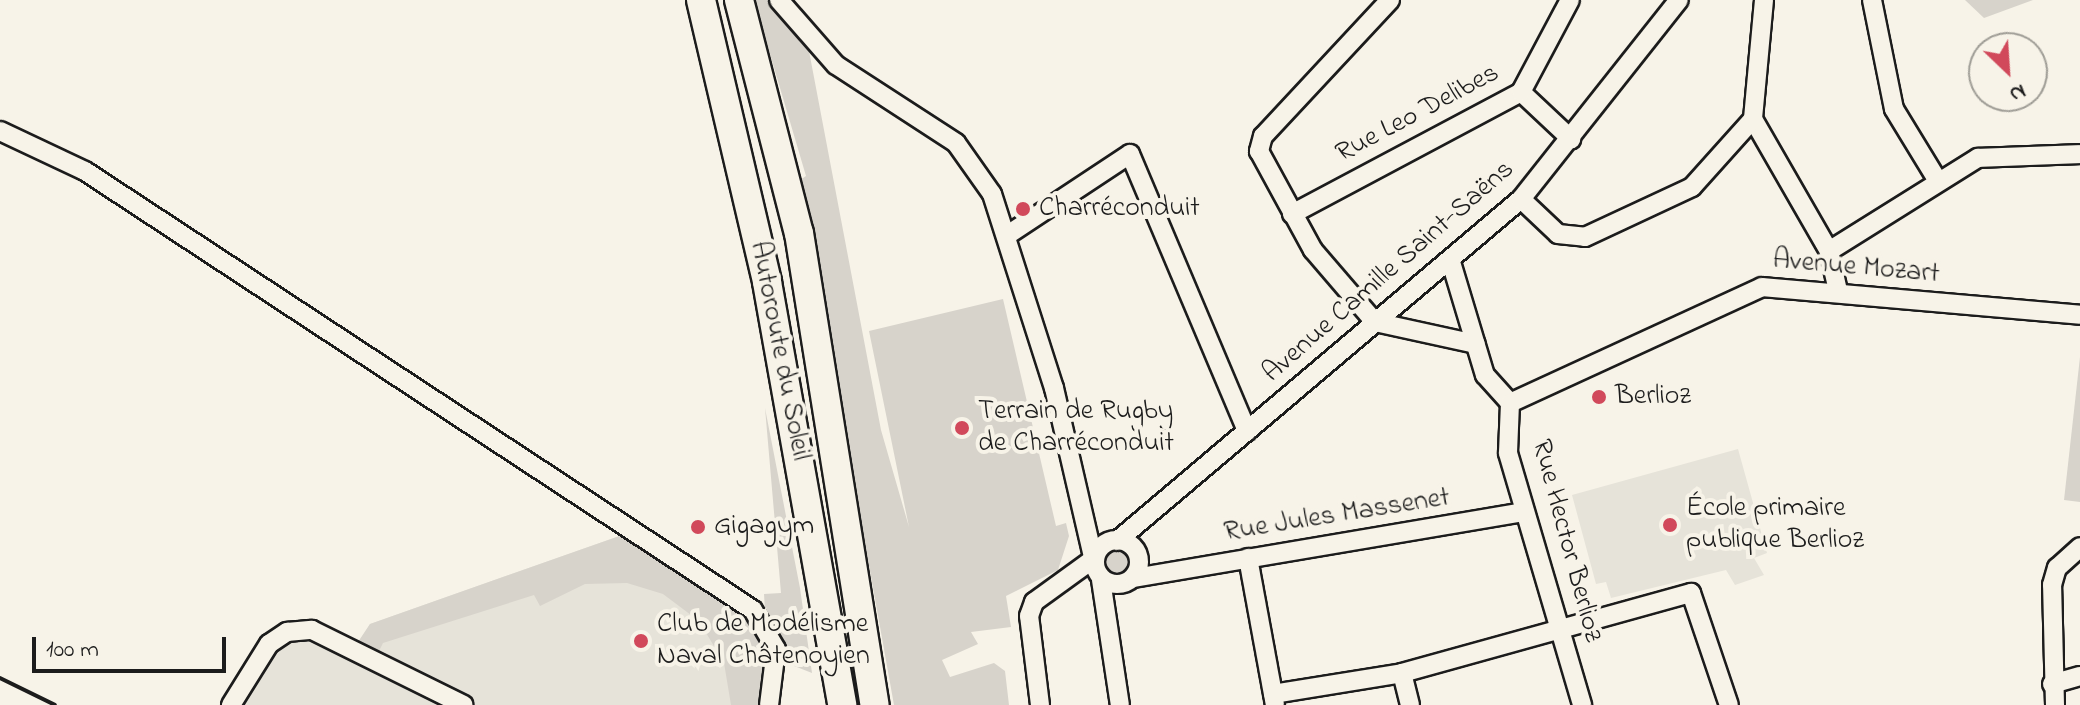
<!DOCTYPE html>
<meta charset="utf-8">
<style>
body{margin:0}
#map{position:relative;width:2080px;height:705px;overflow:hidden;background:#f7f3e8;font-family:"Indie Flower",sans-serif}
div>[style]{position:absolute}
[style*='--x']{left:calc(var(--x)*1px);top:calc(var(--y)*1px);width:calc(var(--w)*1px);rotate:calc(var(--a)*1deg)}
.built>*{inset:0;background:#e6e3d9}
.green>*{inset:0;background:#d7d3cb}
.round{border-radius:50%}
.roads{filter:drop-shadow(2px 0 #1c1c1c) drop-shadow(-2px 0 #1c1c1c) drop-shadow(0 2px #1c1c1c) drop-shadow(0 -2px #1c1c1c)}
.minor>*{height:18px;margin:-9px;padding:0 9px;transform-origin:9px;border-radius:9px;background:#f7f3e8}
.minor>.ring{margin:-9px;padding:0;box-sizing:content-box;background:none;border:18px solid #f7f3e8;border-radius:50%}
.highway>*{height:28px;margin:-14px;padding:0 14px;transform-origin:14px;border-radius:14px;background:#f7f3e8}
.rail>*{height:4px;margin:-2px;padding:0 2px;transform-origin:2px;border-radius:2px;background:#1c1c1c}
.dots>*{width:22px;height:22px;translate:-50% -50%;box-sizing:border-box;border:4px solid #f7f3e8;border-radius:50%}
span{translate:-50% -50%;white-space:nowrap;text-align:center;line-height:1.15;-webkit-text-stroke:8px #f7f3e8;paint-order:stroke}
.street-label{font-size:28px;color:#1c1c1c}
.poi-label{font-size:28px;color:#1c1c1c}
.left{translate:0 -50%;text-align:left}
.north{position:absolute;left:1968px;top:32px;width:80px;height:80px;box-sizing:border-box;background:#f7f3e8;border:2px solid #9f9d96;border-radius:50%;rotate:155deg;font-size:22px;font-weight:700;line-height:32px;text-align:center;color:#1c1c1c}
.north::after{content:'';display:block;margin:auto;width:28px;height:36px;background:#d1495b;clip-path:polygon(50% 0,100% 100%,50% 72%,0 100%)}
.scale{position:absolute;left:32px;top:637px;width:194px;height:36px;box-sizing:border-box;border:4px solid #1c1c1c;border-top:0;padding-left:10px;font-size:24px;line-height:28px;white-space:nowrap;color:#1c1c1c;-webkit-text-stroke:6px #f7f3e8;paint-order:stroke}
</style>
<div id="map">
<div class="built">
<div style="clip-path:polygon(1738px 449px,1767px 553px,1754px 558px,1764px 575px,1735px 585px,1726px 570px,1611px 598px,1606px 582px,1596px 584px,1572px 495px)"></div>
<div style="clip-path:polygon(628px 533px,687px 574px,762px 705px,240px 705px,271px 653px,284px 645px,304px 640px,348px 659px,370px 624px)"></div>
</div>
<div class="green">
<div style="clip-path:polygon(754px 0,774px 0,809px 51px,881px 430px,909px 527px,869px 331px,1003px 299px,1056px 526px,1066px 523px,1069px 536px,1058px 570px,1006px 596px,1011px 627px,971px 632px,978px 644px,942px 660px,950px 677px,994px 663px,1005px 671px,1009px 705px,894px 705px,800px 180px,806px 176px)"></div>
<div style="clip-path:polygon(1965px 0,2033px 0,1984px 18px)"></div>
<div style="clip-path:polygon(2080px 357px,2080px 502px,2064px 500px)"></div>
<div style="clip-path:polygon(765px 408px,800px 588px,812px 673px,784px 662px,765px 611px,764px 594px,781px 593px)"></div>
<div style="clip-path:polygon(628px 533px,743px 607px,771px 645px,762px 705px,731px 705px,724px 663px,699px 621px,663px 594px,627px 583px,585px 584px,540px 606px,534px 595px,383px 643px,378px 653px,358px 642px,370px 624px)"></div>
<div class="round" style="left:1100px;top:546px;width:32px;height:32px"></div>
</div>
<div class="roads">
<div class="minor">
<div style="--x:779;--y:0;--w:86;--a:48.8"></div>
<div style="--x:836;--y:65;--w:143;--a:33"></div>
<div style="--x:956;--y:143;--w:62;--a:54.8"></div>
<div style="--x:992;--y:194;--w:204;--a:72.3"></div>
<div style="--x:1054;--y:388;--w:173;--a:77"></div>
<div style="--x:1390;--y:0;--w:186;--a:133"></div>
<div style="--x:1263;--y:136;--w:16;--a:105"></div>
<div style="--x:1259;--y:151;--w:113;--a:61.4"></div>
<div style="--x:1313;--y:250;--w:95;--a:49.3"></div>
<div style="--x:1375;--y:322;--w:103;--a:12.3"></div>
<div style="--x:1764;--y:0;--w:120;--a:95.3"></div>
<div style="--x:1753;--y:119;--w:152;--a:60.1"></div>
<div style="--x:1829;--y:251;--w:41;--a:77.3"></div>
<div style="--x:1872;--y:0;--w:111;--a:78.6"></div>
<div style="--x:1894;--y:109;--w:84;--a:58.6"></div>
<div style="--x:1521;--y:92;--w:69;--a:43.2"></div>
<div style="--x:0;--y:131;--w:94;--a:25.2"></div>
<div style="--x:85;--y:171;--w:799;--a:33.31"></div>
<div style="--x:753;--y:610;--w:45;--a:59.5"></div>
<div style="--x:776;--y:649;--w:56;--a:97.1"></div>
<div style="--x:1521;--y:199;--w:51;--a:43.4"></div>
<div style="--x:1558;--y:234;--w:27;--a:6"></div>
<div style="--x:1585;--y:237;--w:118;--a:-25"></div>
<div style="--x:1692;--y:187;--w:91;--a:-48.1"></div>
<div style="--x:1292;--y:214;--w:259;--a:-28"></div>
<div style="--x:1521;--y:92;--w:104;--a:-62"></div>
<div style="--x:1009;--y:234;--w:145;--a:-33.5"></div>
<div style="--x:1130;--y:154;--w:301;--a:67.1"></div>
<div style="--x:1829;--y:251;--w:176;--a:-32"></div>
<div style="--x:1978;--y:158;--w:102;--a:-2.2"></div>
<div style="--x:1451;--y:262;--w:118;--a:73.3"></div>
<div style="--x:1485;--y:375;--w:38;--a:48"></div>
<div style="--x:1510;--y:403;--w:50;--a:92.3"></div>
<div style="--x:1508;--y:453;--w:263;--a:73.6"></div>
<div style="--x:1510;--y:403;--w:277;--a:-24.7"></div>
<div style="--x:1762;--y:287;--w:319;--a:5"></div>
<div class="ring" style="left:1095px;top:540px;width:26px;height:26px"></div>
<div style="--x:1117;--y:541;--w:529;--a:-40.25"></div>
<div style="--x:1521;--y:199;--w:254;--a:-51.6"></div>
<div style="--x:1248;--y:558;--w:149;--a:79.6"></div>
<div style="--x:1134;--y:578;--w:396;--a:-9.6"></div>
<div style="--x:1101;--y:580;--w:126;--a:81.4"></div>
<div style="--x:1402;--y:673;--w:33;--a:76"></div>
<div style="--x:2052;--y:684;--w:29;--a:-16"></div>
<div style="--x:1273;--y:694;--w:131;--a:-9.2"></div>
<div style="--x:1402;--y:673;--w:300;--a:-15.5"></div>
<div style="--x:1691;--y:593;--w:118;--a:71.3"></div>
<div style="--x:231;--y:705;--w:72;--a:-58.1"></div>
<div style="--x:269;--y:644;--w:22;--a:-34"></div>
<div style="--x:287;--y:632;--w:25;--a:-5"></div>
<div style="--x:312;--y:630;--w:169;--a:26.3"></div>
<div style="--x:1040;--y:705;--w:90;--a:-97"></div>
<div style="--x:1029;--y:616;--w:15;--a:-70"></div>
<div style="--x:1034;--y:602;--w:72;--a:-35.9"></div>
<div style="--x:2055;--y:705;--w:120;--a:-91.4"></div>
<div style="--x:2052;--y:585;--w:18;--a:-74"></div>
<div style="--x:2057;--y:568;--w:31;--a:-42"></div>
</div>
<div class="highway">
<div style="--x:701;--y:0;--w:290;--a:76.8"></div>
<div style="--x:767;--y:282;--w:430;--a:79.9"></div>
<div style="--x:739;--y:0;--w:241;--a:75.6"></div>
<div style="--x:799;--y:233;--w:478;--a:80.9"></div>
</div>
</div>
<div class="rail">
<div style="--x:0;--y:678;--w:61;--a:26.1"></div>
</div>
<div class="dots">
<div style="left:1023px;top:209px;background:#d1495b"></div>
<div style="left:1599px;top:397px;background:#d1495b"></div>
<div style="left:962px;top:428px;background:#d1495b"></div>
<div style="left:1670px;top:525px;background:#d1495b"></div>
<div style="left:698px;top:527px;background:#d1495b"></div>
<div style="left:641px;top:641px;background:#d1495b"></div>
</div>
<div class="street-label">
<span style="left:1418px;top:114px;rotate:-28deg">Rue Leo Delibes</span>
<span style="left:1856px;top:268px;rotate:5deg">Avenue Mozart</span>
<span style="left:1389px;top:272px;rotate:-41deg">Avenue Camille Saint-Saëns</span>
<span style="left:779px;top:351px;rotate:79deg">Autoroute du Soleil</span>
<span style="left:1337px;top:516px;rotate:-9deg">Rue Jules Massenet</span>
<span style="left:1566px;top:541px;rotate:75deg">Rue Hector Berlioz</span>
</div>
<div class="poi-label">
<span class="left" style="left:1039px;top:209px">Charréconduit</span>
<span class="left" style="left:1615px;top:397px">Berlioz</span>
<span class="left" style="left:978px;top:428px">Terrain de Rugby<br>de Charréconduit</span>
<span class="left" style="left:1686px;top:525px">École primaire<br>publique Berlioz</span>
<span class="left" style="left:714px;top:527px">Gigagym</span>
<span class="left" style="left:657px;top:641px">Club de Modélisme<br>Naval Châtenoyien</span>
</div>
<div class="north">N</div>
<div class="scale">100 m</div>
</div>
